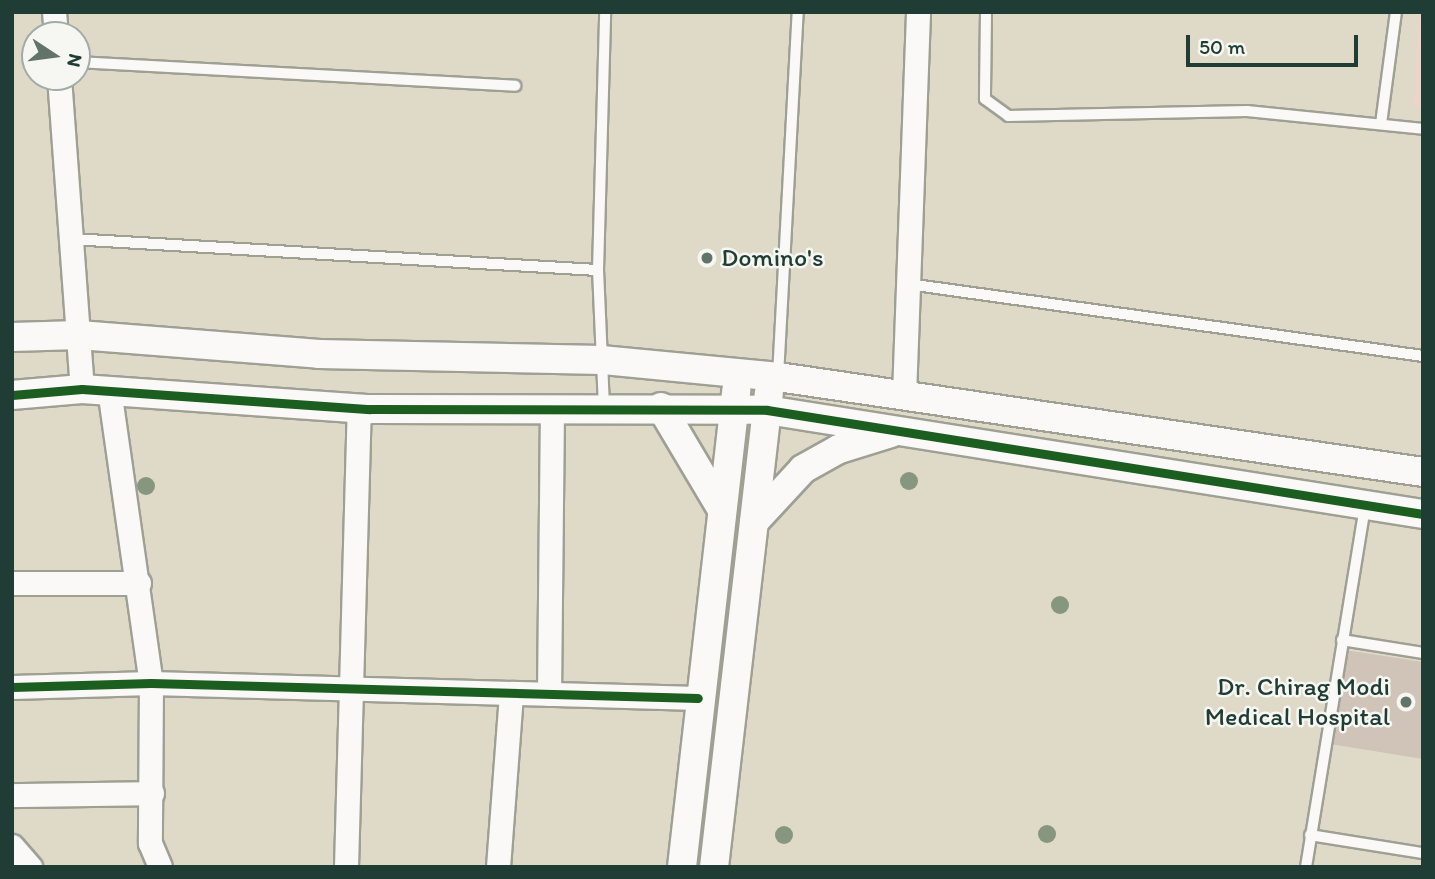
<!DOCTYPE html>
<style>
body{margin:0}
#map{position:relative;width:1435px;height:879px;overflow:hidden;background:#dedac7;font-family:Itim,sans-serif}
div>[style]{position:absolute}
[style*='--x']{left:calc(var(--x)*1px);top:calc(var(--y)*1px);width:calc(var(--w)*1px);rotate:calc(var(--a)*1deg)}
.built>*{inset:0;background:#ecd4ca}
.building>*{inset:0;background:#cfc4b7}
.roads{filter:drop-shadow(2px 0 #9ea094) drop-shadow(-2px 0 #9ea094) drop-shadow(0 2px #9ea094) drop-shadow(0 -2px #9ea094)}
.service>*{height:10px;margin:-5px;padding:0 5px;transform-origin:5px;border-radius:5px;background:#faf9f7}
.minor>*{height:23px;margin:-11.5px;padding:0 11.5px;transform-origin:11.5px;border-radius:11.5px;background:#faf9f7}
.tertiary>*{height:28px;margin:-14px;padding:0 14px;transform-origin:14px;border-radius:14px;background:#faf9f7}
.cycleway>*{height:9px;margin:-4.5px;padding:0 4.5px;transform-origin:4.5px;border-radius:4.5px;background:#1b5e20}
.trees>*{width:18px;height:18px;margin:-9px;border-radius:50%;background:#87967e}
.dots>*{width:19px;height:19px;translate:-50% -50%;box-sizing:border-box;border:4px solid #f6f6f2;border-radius:50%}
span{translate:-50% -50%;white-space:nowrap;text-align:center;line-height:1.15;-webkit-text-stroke:5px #f6f6f2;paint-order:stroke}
.poi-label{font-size:26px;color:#1f3d34}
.left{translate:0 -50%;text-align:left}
.right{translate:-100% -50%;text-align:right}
.frame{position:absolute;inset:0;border:14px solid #1f3d34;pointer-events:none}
.north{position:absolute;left:21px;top:21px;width:70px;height:70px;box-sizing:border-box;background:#f6f6f2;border:2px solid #a0aca6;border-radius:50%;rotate:103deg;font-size:19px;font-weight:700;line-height:28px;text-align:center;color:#1f3d34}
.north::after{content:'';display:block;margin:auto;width:24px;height:32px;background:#627467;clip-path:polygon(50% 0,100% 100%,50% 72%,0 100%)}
.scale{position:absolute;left:1186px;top:35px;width:172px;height:32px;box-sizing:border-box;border:4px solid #1f3d34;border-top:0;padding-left:9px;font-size:21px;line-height:24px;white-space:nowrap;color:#1f3d34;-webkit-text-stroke:5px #f6f6f2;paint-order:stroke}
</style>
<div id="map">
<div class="built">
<div style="clip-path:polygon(1418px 12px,1423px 12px,1423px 109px,1414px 107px)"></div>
</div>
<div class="building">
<div style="clip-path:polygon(1345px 650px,1423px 662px,1423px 759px,1330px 744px)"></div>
</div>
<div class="roads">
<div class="service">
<div style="--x:986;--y:12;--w:87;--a:90.7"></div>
<div style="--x:985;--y:99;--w:29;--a:36"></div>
<div style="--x:1008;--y:116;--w:239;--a:-1.2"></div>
<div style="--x:1247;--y:111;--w:177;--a:5.8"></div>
<div style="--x:77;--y:62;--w:439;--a:3.1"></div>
<div style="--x:1381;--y:124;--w:113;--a:-82.4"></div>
<div style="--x:71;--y:239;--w:528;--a:3.37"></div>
<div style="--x:908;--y:284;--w:520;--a:7.96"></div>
<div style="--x:778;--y:376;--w:365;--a:-86.9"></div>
<div style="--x:604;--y:407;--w:137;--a:-92.5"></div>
<div style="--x:598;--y:270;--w:258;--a:-88.4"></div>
<div style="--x:1342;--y:640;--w:82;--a:9.1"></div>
<div style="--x:1310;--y:835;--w:114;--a:9.1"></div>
<div style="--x:1306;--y:867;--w:365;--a:-80.7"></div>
</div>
<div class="minor">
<div style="--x:54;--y:12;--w:23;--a:85"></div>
<div style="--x:59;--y:77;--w:313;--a:85.8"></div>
<div style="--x:109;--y:389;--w:297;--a:81.9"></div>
<div style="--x:151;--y:683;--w:160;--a:90.4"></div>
<div style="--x:150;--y:843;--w:26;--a:67"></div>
<div style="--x:904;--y:395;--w:383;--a:-87.9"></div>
<div style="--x:12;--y:583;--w:127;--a:0"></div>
<div style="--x:12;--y:687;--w:139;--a:-1.6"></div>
<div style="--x:151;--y:683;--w:547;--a:1.57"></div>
<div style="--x:549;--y:694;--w:287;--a:-89.4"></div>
<div style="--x:14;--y:795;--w:138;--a:-0.8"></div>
<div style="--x:12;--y:846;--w:28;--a:49"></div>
<div style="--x:346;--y:867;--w:459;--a:-88.4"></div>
<div style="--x:498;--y:867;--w:174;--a:-85.7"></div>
</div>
<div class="tertiary">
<div style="--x:12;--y:337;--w:67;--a:-1.7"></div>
<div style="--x:79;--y:335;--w:241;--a:4.5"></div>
<div style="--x:319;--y:354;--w:283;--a:1.2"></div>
<div style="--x:602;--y:360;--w:177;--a:5.5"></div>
<div style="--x:778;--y:377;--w:652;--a:8.38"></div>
<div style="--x:12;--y:395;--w:70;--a:-4.9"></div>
<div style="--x:82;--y:389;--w:289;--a:4"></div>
<div style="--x:370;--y:409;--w:397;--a:0.1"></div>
<div style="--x:767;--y:410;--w:664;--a:9.01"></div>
<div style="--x:661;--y:407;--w:117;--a:59.3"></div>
<div style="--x:754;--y:522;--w:72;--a:-47.2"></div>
<div style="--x:803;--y:469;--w:41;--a:-29.1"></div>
<div style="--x:839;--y:449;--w:54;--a:-17.1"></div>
<div style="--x:682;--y:867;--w:480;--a:-83.5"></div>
<div style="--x:714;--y:867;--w:477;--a:-83.4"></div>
</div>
</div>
<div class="cycleway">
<div style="--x:12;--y:395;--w:70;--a:-4.9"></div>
<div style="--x:82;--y:389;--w:289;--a:4"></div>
<div style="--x:370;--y:409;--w:397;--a:0.1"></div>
<div style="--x:767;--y:410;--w:664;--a:9.01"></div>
<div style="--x:12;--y:687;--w:139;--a:-1.6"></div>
<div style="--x:151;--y:683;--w:547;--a:1.57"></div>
</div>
<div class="trees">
<div style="left:909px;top:481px"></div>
<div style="left:146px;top:486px"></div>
<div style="left:1060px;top:605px"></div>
<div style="left:1047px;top:834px"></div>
<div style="left:784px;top:835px"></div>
</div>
<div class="dots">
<div style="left:707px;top:258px;background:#627467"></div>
<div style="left:1406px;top:702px;background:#627467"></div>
</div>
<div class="poi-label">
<span class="left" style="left:721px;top:258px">Domino's</span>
<span class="right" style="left:1390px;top:702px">Dr. Chirag Modi<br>Medical Hospital</span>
</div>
<div class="frame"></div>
<div class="north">N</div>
<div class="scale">50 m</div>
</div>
